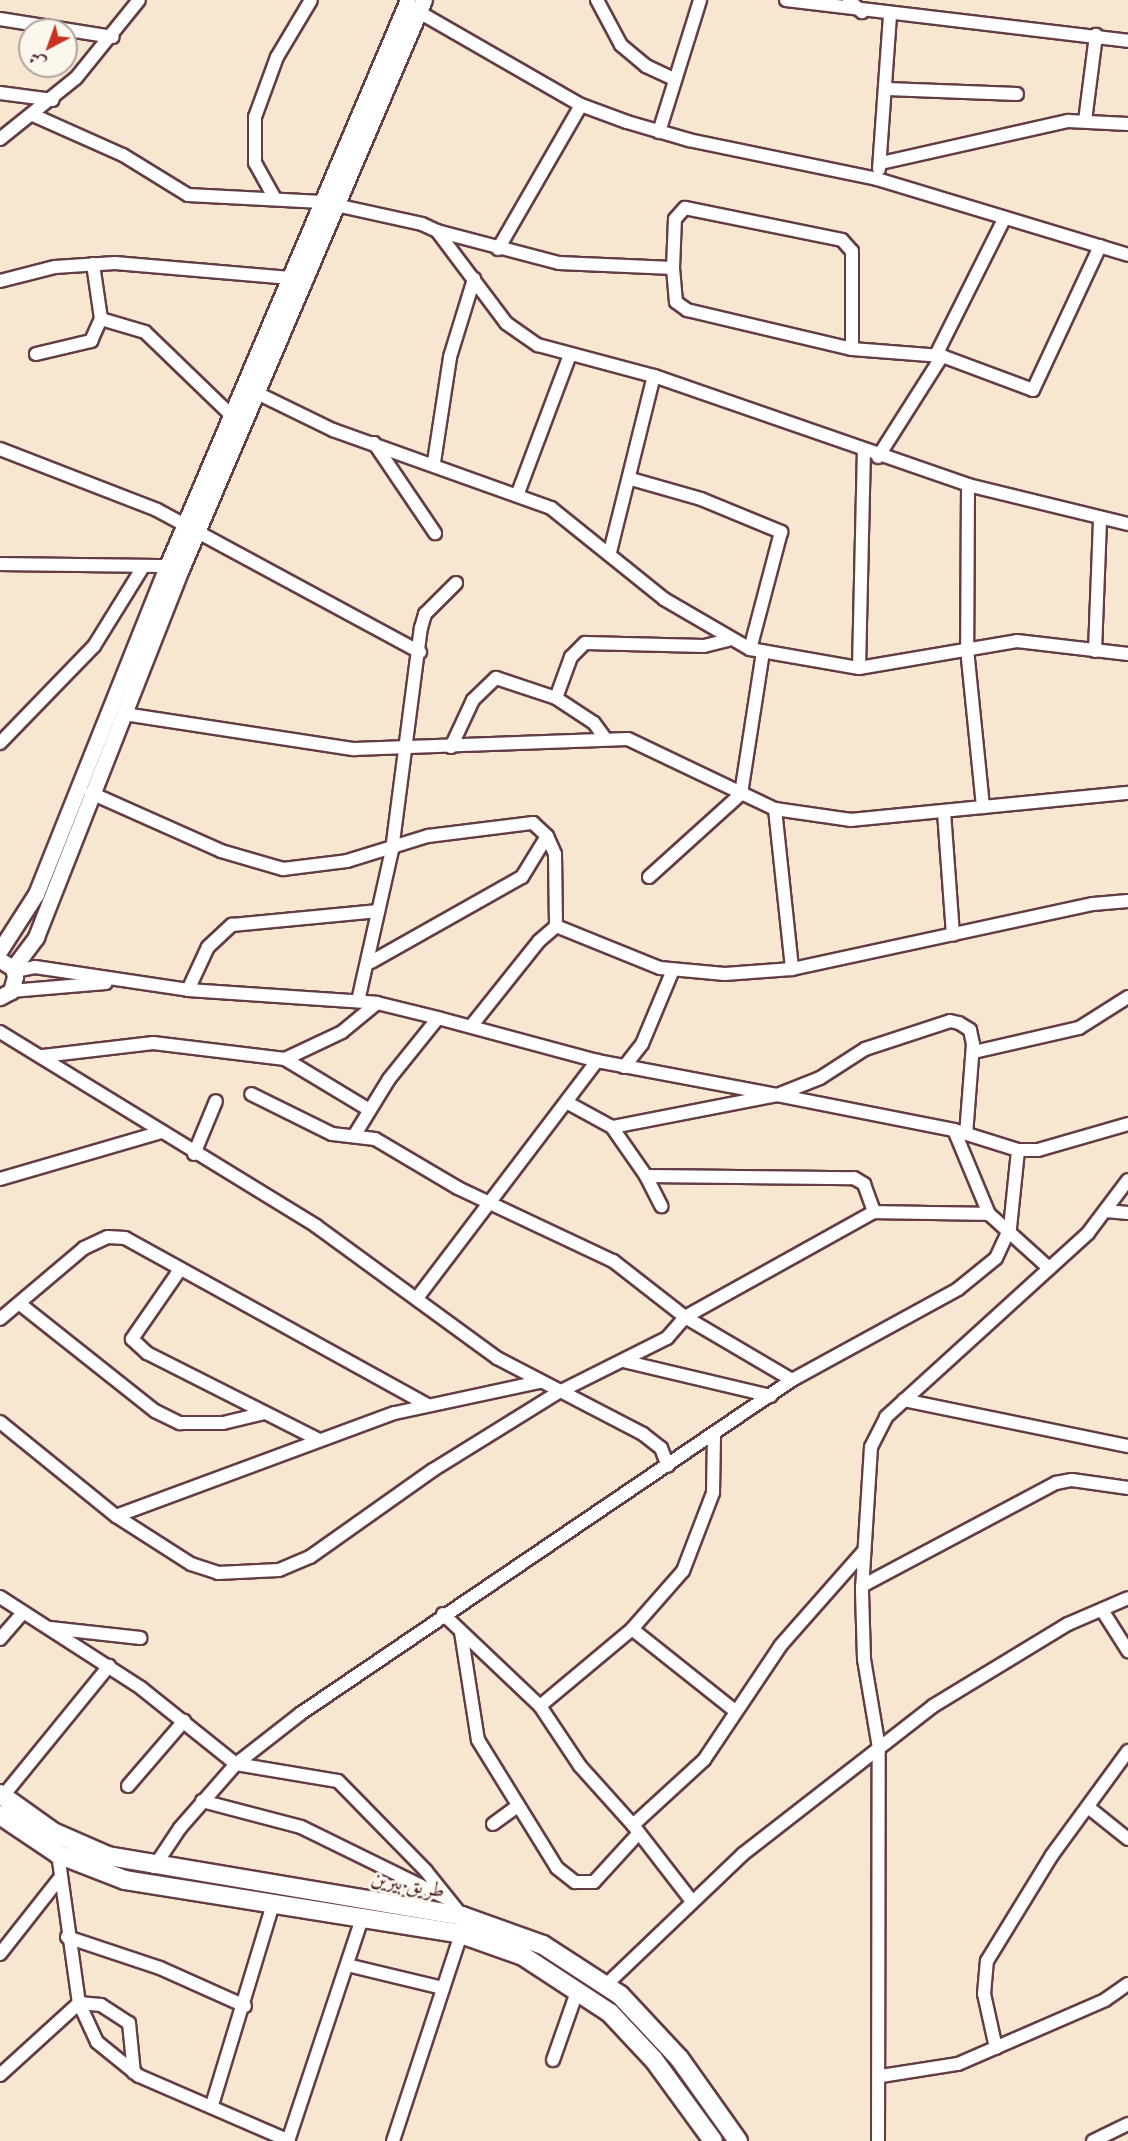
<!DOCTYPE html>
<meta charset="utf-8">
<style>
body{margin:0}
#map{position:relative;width:1128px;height:2141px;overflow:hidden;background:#f7e7d1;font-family:Alegreya,Amiri,serif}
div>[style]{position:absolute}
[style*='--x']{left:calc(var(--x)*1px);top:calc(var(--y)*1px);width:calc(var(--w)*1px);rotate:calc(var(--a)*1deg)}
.roads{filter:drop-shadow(2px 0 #643d44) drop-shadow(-2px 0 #643d44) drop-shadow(0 2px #643d44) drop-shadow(0 -2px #643d44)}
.minor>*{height:12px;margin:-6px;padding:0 6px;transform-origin:6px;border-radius:6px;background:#fff}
.tertiary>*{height:15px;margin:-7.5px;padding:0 7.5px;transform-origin:7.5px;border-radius:7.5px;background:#fff}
.primary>*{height:18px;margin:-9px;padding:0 9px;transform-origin:9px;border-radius:9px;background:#fff}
span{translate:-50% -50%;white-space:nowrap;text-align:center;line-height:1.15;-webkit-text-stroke:6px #fbf7ec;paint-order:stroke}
.street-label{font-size:21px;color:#4a1f2b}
.north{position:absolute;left:18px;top:18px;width:60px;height:60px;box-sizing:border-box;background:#fbf7ec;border:2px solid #b4a19f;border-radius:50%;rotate:221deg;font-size:16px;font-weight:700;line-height:24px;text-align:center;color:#4a1f2b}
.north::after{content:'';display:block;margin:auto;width:21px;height:27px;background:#c8321e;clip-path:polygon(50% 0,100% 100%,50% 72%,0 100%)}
</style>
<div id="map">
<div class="roads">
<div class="minor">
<div style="--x:597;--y:0;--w:51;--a:61.9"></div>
<div style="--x:621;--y:45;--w:33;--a:40"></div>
<div style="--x:646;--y:66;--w:31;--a:25"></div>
<div style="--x:786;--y:0;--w:344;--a:6.8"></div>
<div style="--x:849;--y:0;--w:18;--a:43"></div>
<div style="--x:419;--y:12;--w:187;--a:29.9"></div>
<div style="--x:581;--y:105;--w:49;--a:20.3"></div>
<div style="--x:627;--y:122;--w:65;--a:16.2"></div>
<div style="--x:689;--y:140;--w:192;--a:11.7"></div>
<div style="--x:877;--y:179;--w:262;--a:16.8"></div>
<div style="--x:0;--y:19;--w:114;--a:9.1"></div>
<div style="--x:887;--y:89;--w:130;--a:2.2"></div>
<div style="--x:0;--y:93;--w:53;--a:7.5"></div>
<div style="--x:33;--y:115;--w:98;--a:24"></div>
<div style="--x:123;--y:155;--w:76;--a:31.6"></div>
<div style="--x:188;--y:195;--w:134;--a:3"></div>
<div style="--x:322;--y:202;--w:102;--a:12.4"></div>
<div style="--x:422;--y:224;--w:17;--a:25"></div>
<div style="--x:437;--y:231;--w:115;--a:53.1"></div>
<div style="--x:506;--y:323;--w:39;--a:35"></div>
<div style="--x:538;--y:345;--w:120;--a:15"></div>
<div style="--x:654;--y:376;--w:332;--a:19.1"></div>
<div style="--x:968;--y:485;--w:165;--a:13.7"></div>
<div style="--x:1085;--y:121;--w:87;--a:-82.7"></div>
<div style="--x:659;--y:132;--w:138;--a:-72.7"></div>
<div style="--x:0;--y:139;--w:97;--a:-38.8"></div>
<div style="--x:76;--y:78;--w:100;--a:-51.1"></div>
<div style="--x:881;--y:163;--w:192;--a:-12.7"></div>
<div style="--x:1068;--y:121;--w:60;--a:2.9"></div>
<div style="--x:879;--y:169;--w:153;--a:-85.9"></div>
<div style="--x:274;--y:197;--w:39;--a:-119"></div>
<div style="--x:255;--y:163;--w:46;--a:-90"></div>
<div style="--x:255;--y:117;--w:64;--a:-69.9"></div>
<div style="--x:277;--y:57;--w:66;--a:-59.2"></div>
<div style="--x:437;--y:231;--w:126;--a:14.7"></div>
<div style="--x:559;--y:263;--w:114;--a:2.5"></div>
<div style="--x:673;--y:268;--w:34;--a:85"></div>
<div style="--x:676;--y:302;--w:14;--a:36"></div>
<div style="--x:687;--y:310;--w:170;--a:13.3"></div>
<div style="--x:852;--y:349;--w:90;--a:4.4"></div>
<div style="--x:942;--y:356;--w:97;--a:20.5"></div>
<div style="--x:1033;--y:390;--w:159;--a:-65"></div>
<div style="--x:498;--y:249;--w:166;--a:-60"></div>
<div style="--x:93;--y:264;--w:56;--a:81.7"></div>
<div style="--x:101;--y:319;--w:46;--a:16.5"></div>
<div style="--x:145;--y:332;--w:121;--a:44"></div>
<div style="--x:673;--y:268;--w:49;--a:-87.7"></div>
<div style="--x:675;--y:219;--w:15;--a:-48"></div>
<div style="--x:685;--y:208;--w:160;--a:11.5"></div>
<div style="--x:842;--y:240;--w:15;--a:48"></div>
<div style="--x:852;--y:251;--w:98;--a:90"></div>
<div style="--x:0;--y:281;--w:57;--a:-14.3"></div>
<div style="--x:55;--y:267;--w:60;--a:-3.8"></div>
<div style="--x:115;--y:263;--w:176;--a:4.9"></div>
<div style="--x:36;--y:354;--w:57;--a:-13.3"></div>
<div style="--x:91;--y:341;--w:24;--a:-66"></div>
<div style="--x:936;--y:355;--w:152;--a:-63.4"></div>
<div style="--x:257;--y:393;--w:85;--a:26"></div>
<div style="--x:333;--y:430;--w:232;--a:19.7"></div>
<div style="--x:551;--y:508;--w:145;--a:38.8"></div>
<div style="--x:664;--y:599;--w:99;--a:30.2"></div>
<div style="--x:750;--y:649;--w:111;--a:9.9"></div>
<div style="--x:859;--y:668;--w:160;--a:-9.7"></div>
<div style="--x:1017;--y:641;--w:112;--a:6.7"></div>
<div style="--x:374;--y:443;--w:109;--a:55.9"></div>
<div style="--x:0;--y:449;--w:168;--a:21.2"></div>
<div style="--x:157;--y:510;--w:299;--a:28.4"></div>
<div style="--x:878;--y:457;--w:120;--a:-57.6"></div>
<div style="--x:434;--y:462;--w:106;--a:-81.3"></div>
<div style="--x:450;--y:357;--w:82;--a:-72.9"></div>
<div style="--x:631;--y:479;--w:73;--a:15.9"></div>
<div style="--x:701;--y:499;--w:87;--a:22.4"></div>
<div style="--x:781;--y:532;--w:121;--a:104.8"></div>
<div style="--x:968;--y:485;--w:164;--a:90.3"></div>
<div style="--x:967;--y:649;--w:159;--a:84.2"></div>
<div style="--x:518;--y:493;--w:147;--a:-69.4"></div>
<div style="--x:610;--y:552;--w:181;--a:-76"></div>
<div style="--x:0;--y:564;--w:173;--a:0.7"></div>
<div style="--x:1095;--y:651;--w:133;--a:-87.8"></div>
<div style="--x:859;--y:668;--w:215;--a:-88.7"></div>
<div style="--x:556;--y:698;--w:44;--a:-69.9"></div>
<div style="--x:571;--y:657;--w:20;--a:-45"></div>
<div style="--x:585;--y:643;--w:119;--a:1.4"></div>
<div style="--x:704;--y:646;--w:25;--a:-14"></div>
<div style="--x:124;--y:714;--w:233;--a:8.7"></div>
<div style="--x:354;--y:749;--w:274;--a:-2.1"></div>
<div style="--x:628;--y:739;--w:163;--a:25.5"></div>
<div style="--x:775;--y:809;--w:77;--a:8.2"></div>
<div style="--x:851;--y:820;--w:278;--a:-5.6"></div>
<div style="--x:0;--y:743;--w:135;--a:-45.9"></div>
<div style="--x:94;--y:646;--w:93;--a:-58.2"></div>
<div style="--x:451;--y:747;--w:52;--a:-64.9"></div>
<div style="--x:473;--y:700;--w:32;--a:-44"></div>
<div style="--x:496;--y:678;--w:63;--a:18.4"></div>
<div style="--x:556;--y:698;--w:45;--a:33.3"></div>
<div style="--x:594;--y:723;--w:19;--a:54"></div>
<div style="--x:91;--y:793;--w:142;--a:24"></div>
<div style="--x:221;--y:851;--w:65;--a:16.2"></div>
<div style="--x:283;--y:869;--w:64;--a:-7.1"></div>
<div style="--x:347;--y:861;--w:85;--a:-17.2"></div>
<div style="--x:428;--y:836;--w:106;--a:-7.1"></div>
<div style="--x:533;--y:823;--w:19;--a:43"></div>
<div style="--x:547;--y:836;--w:20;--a:66"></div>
<div style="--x:555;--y:854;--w:72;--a:89.2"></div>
<div style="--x:775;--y:809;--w:161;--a:83.9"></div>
<div style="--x:944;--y:812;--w:123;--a:85.8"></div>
<div style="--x:649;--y:877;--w:124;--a:-42.1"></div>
<div style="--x:741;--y:794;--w:144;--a:-81.2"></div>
<div style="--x:371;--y:962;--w:173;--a:-29.4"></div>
<div style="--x:522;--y:877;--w:48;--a:-58.6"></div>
<div style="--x:15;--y:971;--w:20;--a:-11"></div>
<div style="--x:35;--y:967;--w:155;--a:8.5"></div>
<div style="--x:188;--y:990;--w:189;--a:3.9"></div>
<div style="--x:377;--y:1003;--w:63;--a:13.8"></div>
<div style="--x:188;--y:990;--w:47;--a:-65.1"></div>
<div style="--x:208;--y:947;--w:33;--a:-43"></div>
<div style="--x:232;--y:925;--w:147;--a:-5.5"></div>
<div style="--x:11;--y:991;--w:95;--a:-4.8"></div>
<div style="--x:358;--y:1001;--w:155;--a:-77.3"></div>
<div style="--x:392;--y:850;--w:224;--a:-82.6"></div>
<div style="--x:421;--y:628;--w:15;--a:-74"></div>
<div style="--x:425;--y:614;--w:44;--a:-45"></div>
<div style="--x:472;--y:1025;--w:107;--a:-51.4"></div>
<div style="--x:539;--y:941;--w:23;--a:-41"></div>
<div style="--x:556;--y:926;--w:112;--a:22"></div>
<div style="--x:660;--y:968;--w:65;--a:5.3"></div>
<div style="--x:725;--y:974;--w:67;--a:-4.3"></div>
<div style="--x:792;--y:969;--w:308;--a:-12.2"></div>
<div style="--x:1093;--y:904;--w:35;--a:-5"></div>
<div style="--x:0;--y:1032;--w:371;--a:31.5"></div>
<div style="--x:316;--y:1226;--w:224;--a:36.1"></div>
<div style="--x:497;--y:1358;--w:165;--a:27.5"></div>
<div style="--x:643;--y:1434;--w:23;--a:38"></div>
<div style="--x:661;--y:1448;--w:19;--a:69"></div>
<div style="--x:974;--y:1052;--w:108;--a:-12.9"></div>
<div style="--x:1079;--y:1028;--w:58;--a:-32.3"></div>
<div style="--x:43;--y:1056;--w:111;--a:-6.7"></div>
<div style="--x:153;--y:1043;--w:133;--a:6.9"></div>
<div style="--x:285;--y:1059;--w:63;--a:-25.3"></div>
<div style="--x:342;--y:1032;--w:45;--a:-39.6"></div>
<div style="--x:285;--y:1059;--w:97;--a:31.1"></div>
<div style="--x:624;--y:1067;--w:29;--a:-52"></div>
<div style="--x:642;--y:1044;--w:80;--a:-67.3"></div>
<div style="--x:568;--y:1103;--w:50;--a:28.6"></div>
<div style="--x:954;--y:1130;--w:91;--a:67.4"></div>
<div style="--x:989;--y:1214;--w:81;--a:42"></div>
<div style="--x:354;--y:1136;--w:67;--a:-58.4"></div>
<div style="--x:389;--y:1079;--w:78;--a:-51.2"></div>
<div style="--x:438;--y:1018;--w:165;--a:15.1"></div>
<div style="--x:597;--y:1061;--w:183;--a:10.7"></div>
<div style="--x:777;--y:1095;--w:46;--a:-21.6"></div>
<div style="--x:820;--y:1078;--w:54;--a:-32.8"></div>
<div style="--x:865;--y:1049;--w:89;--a:-18.2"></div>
<div style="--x:950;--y:1021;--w:9;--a:13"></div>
<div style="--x:959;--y:1023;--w:13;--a:32"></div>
<div style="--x:970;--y:1030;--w:14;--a:78"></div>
<div style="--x:973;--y:1044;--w:90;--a:94.4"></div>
<div style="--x:1018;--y:1150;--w:20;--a:0"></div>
<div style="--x:1038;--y:1150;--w:94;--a:-16.1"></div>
<div style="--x:194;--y:1154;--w:57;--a:-67.5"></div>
<div style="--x:646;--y:1176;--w:34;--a:63"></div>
<div style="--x:0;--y:1179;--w:169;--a:-16.2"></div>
<div style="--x:1106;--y:1211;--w:22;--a:5"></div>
<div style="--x:179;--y:1271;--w:83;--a:124.7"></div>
<div style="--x:132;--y:1339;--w:21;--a:43"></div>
<div style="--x:147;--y:1353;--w:191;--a:26.8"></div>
<div style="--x:417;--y:1298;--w:298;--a:-52.8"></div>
<div style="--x:20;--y:1304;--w:172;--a:38.4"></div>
<div style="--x:155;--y:1411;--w:28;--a:26"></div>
<div style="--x:180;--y:1423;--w:43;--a:0"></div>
<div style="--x:223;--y:1423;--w:43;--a:-13.4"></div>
<div style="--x:685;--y:1317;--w:216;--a:-29.1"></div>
<div style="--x:874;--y:1212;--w:115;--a:1"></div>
<div style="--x:685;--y:1317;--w:124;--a:30.5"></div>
<div style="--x:0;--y:1319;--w:110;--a:-40.2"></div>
<div style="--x:84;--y:1248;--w:26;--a:-25"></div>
<div style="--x:108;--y:1237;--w:17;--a:3"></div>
<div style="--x:125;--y:1238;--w:344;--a:28.9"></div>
<div style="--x:623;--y:1361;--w:152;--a:13.3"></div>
<div style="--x:904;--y:1400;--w:229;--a:11.6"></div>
<div style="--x:0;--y:1422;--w:149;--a:39"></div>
<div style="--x:116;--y:1516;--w:89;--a:32.6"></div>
<div style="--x:191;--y:1564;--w:28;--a:18"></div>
<div style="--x:218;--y:1573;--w:61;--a:-2.8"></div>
<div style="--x:279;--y:1570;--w:34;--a:-23"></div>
<div style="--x:310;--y:1557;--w:151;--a:-35.3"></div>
<div style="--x:433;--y:1470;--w:148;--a:-31.8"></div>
<div style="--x:559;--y:1392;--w:121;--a:-26.6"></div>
<div style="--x:667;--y:1338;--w:28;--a:-49"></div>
<div style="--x:685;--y:1317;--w:91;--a:-142.1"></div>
<div style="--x:613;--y:1261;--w:171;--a:-154.8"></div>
<div style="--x:458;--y:1188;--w:96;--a:-149.4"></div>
<div style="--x:375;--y:1139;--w:43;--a:-173.4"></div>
<div style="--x:332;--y:1134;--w:90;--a:-153.7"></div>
<div style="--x:116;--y:1516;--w:297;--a:-20.3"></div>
<div style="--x:395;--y:1413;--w:148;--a:-12.1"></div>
<div style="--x:862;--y:1586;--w:220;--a:-28"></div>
<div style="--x:1056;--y:1483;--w:16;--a:-11"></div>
<div style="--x:1072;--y:1480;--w:57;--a:8.1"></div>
<div style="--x:0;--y:1597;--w:168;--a:32.8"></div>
<div style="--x:141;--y:1688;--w:122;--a:38.7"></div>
<div style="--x:236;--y:1764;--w:103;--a:9.5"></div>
<div style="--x:338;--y:1781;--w:126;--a:45.6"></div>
<div style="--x:426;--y:1871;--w:58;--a:51.3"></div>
<div style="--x:1102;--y:1610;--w:49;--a:57.6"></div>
<div style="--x:443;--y:1614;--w:134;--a:43.5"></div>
<div style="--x:540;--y:1706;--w:72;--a:56.3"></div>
<div style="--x:580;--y:1766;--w:79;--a:48.1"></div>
<div style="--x:50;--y:1628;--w:91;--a:6.3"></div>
<div style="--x:632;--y:1629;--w:132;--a:38.5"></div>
<div style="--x:461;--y:1632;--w:109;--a:81.1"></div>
<div style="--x:478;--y:1740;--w:150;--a:58.3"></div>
<div style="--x:557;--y:1868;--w:23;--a:38"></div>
<div style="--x:575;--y:1882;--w:19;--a:0"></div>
<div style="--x:594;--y:1882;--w:64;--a:-47.5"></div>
<div style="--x:0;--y:1639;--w:33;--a:-49"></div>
<div style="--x:540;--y:1706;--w:120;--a:-39.9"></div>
<div style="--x:632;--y:1629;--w:77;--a:-48.7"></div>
<div style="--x:683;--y:1571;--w:84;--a:-69"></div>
<div style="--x:713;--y:1493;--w:57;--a:-89"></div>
<div style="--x:128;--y:1786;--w:86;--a:-49.3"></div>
<div style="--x:3;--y:1796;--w:168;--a:-50.8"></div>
<div style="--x:202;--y:1801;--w:102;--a:14.7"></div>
<div style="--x:301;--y:1827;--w:161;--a:26.1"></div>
<div style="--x:1088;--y:1807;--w:51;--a:38.7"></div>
<div style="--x:493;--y:1824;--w:29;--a:-36"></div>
<div style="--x:58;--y:1854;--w:150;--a:82"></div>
<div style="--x:79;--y:2003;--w:43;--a:65.2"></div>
<div style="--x:97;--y:2042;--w:54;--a:39"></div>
<div style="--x:139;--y:2076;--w:163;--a:23.4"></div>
<div style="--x:154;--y:1867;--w:47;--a:-56.3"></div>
<div style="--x:180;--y:1828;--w:85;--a:-48.8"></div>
<div style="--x:236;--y:1764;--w:81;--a:-38"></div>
<div style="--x:300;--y:1714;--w:595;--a:-34.17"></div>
<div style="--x:792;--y:1380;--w:189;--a:-28.7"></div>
<div style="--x:958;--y:1289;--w:49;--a:-39.2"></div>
<div style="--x:996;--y:1258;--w:33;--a:-65"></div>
<div style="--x:1010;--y:1228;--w:78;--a:-84.1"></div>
<div style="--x:1018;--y:1150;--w:67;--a:-162.6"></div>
<div style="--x:954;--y:1130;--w:180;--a:-168.8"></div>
<div style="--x:777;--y:1095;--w:168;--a:169"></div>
<div style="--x:612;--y:1127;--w:60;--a:55.2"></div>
<div style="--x:646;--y:1176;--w:208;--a:0.6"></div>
<div style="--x:854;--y:1178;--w:12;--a:31"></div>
<div style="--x:864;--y:1184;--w:30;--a:70"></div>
<div style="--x:691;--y:1900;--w:95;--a:-127.7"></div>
<div style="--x:633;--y:1825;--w:96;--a:-42.5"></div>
<div style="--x:704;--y:1760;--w:138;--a:-56.2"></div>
<div style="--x:781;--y:1645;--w:123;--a:-48.6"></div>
<div style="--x:67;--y:1937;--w:98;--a:18.4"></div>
<div style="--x:160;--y:1968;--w:93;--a:24.1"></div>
<div style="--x:0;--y:1954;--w:95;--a:-51.8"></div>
<div style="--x:347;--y:1965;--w:99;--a:13.5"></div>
<div style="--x:607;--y:1984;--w:188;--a:-43.7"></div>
<div style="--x:743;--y:1854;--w:241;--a:-37.9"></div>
<div style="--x:933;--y:1706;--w:158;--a:-31.3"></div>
<div style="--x:1068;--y:1624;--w:65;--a:-23.4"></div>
<div style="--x:996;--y:2048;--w:55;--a:-102.5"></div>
<div style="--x:984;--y:1994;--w:33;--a:-85"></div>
<div style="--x:987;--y:1961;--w:124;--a:-58.5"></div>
<div style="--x:1052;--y:1855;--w:129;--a:-53.8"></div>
<div style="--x:553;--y:2060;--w:75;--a:-70.6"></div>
<div style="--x:0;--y:2075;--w:107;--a:-42.3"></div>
<div style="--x:79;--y:2003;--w:22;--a:5"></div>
<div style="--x:101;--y:2005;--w:33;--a:33"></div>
<div style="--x:129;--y:2023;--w:50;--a:84.3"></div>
<div style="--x:881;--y:2076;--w:78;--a:-8.9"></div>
<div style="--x:958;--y:2064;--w:160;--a:-23.5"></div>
<div style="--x:1105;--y:2000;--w:28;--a:-35"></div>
<div style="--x:212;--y:2105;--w:210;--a:-73.1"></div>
<div style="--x:288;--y:2141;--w:238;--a:-71.6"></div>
<div style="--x:393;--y:2141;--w:218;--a:-71.8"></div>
<div style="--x:878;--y:2141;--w:393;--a:-89.9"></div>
<div style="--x:879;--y:1748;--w:90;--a:-99.6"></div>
<div style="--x:864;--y:1659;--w:69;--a:-91.7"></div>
<div style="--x:862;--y:1590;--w:143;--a:-86.4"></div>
<div style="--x:871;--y:1447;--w:34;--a:-63"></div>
<div style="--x:886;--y:1417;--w:273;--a:-42.3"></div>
<div style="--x:1088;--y:1233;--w:66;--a:-53"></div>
<div style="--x:1093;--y:2141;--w:39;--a:-26"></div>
</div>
<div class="tertiary">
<div style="--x:0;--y:950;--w:67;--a:-57.3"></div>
<div style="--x:36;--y:894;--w:353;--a:-68.2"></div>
<div style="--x:167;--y:566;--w:615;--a:-66.94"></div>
<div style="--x:0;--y:960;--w:15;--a:32"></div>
<div style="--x:13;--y:968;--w:9;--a:77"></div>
<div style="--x:15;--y:977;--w:15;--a:106"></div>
<div style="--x:11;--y:991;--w:13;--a:151"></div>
<div style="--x:13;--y:968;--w:39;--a:-53"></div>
<div style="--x:36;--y:937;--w:398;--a:-68.5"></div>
<div style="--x:182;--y:567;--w:616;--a:-66.89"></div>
</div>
<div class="primary">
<div style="--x:0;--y:1794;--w:65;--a:35.6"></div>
<div style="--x:53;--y:1832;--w:60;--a:23.6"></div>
<div style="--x:108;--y:1856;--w:359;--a:9.6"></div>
<div style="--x:462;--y:1916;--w:86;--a:19.7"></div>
<div style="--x:543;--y:1945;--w:92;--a:33"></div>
<div style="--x:620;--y:1995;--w:86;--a:46.9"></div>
<div style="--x:679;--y:2058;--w:102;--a:54.6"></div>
<div style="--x:0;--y:1815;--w:70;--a:33.9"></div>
<div style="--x:58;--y:1854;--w:72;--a:21.2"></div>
<div style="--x:125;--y:1880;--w:340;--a:9.1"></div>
<div style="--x:461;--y:1934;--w:66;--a:19.5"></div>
<div style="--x:523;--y:1956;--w:104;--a:33.2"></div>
<div style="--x:610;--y:2013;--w:64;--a:46.9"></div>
<div style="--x:654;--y:2060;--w:100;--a:53.9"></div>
</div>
</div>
<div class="street-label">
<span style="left:408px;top:1884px;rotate:10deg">طريق بيرين</span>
</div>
<div class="north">ش</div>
</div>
